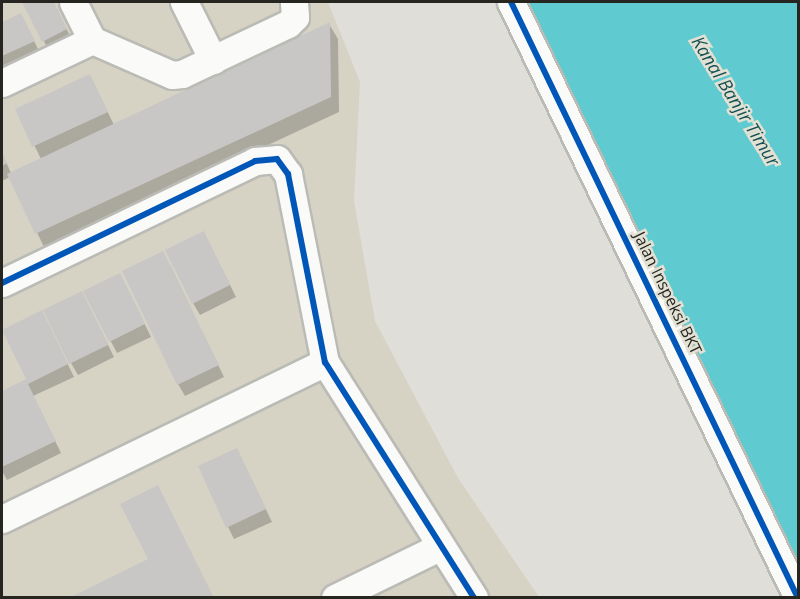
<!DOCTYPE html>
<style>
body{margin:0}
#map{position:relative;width:800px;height:599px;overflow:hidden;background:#e0ded8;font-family:"Open Sans",sans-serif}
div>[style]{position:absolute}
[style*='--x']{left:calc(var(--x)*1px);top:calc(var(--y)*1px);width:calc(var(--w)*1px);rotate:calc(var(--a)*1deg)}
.built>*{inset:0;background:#d6d3c5}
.water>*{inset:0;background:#5fcacf}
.shadow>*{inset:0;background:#0003}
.building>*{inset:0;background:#c8c7c6}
.roads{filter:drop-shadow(2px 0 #bbbbb6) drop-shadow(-2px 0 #bbbbb6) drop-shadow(0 2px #bbbbb6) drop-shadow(0 -2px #bbbbb6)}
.minor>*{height:27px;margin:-13.5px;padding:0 13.5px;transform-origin:13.5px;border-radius:13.5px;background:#fafaf9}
.cycleway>*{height:6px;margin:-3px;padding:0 3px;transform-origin:3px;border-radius:3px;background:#0057b8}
span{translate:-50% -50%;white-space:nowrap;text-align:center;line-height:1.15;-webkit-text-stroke:5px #e3e1d4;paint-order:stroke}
.street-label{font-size:16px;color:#262520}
.water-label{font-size:18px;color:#135054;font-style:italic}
.frame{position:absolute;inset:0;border:3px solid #262520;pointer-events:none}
</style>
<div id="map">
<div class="built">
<div style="clip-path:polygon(2px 2px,328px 2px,360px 82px,354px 201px,375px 321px,458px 478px,539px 597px,2px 597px)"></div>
</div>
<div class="water">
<div style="clip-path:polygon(518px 2px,798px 2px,798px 574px)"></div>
</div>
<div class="shadow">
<div style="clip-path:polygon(24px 2px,53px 2px,73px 42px,50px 53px)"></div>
<div style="clip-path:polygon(21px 15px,38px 49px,2px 66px,2px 24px)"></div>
<div style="clip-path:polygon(329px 24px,338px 39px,339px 112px,45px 249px,10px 177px,2px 181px,2px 153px,11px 173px,41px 159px,17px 110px,96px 88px,114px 125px)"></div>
<div style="clip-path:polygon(210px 245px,236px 297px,200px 315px,193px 303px)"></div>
<div style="clip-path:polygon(170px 265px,224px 377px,185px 396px,178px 384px)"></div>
<div style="clip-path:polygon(126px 286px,151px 337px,117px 353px,85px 292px)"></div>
<div style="clip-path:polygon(88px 305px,114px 357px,78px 375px,71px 363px)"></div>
<div style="clip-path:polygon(48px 324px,74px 377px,33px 396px,61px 453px,7px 480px,2px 471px,2px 393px,28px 380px)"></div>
<div style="clip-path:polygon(237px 449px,272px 522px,234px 539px,228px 527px)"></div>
</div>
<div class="building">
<div style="clip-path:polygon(22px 2px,54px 2px,67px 29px,42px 42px)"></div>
<div style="clip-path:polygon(21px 13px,35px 41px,2px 56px,2px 22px)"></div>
<div style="clip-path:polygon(330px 22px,331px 97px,35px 234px,7px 174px)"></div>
<div style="clip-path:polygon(90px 74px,108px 112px,32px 147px,15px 109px)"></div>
<div style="clip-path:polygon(2px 152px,7px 163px,2px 166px)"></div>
<div style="clip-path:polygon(204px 231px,230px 285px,192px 304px,165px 250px)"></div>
<div style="clip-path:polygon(163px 251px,219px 365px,177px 385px,122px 271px)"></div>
<div style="clip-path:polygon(120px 273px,145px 324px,109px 342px,83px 291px)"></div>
<div style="clip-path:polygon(82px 291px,108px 345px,69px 364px,43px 310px)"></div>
<div style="clip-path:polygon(42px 310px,68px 364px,28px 384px,56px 441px,2px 467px,2px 391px,26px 379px,2px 330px)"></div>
<div style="clip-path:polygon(237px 448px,266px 509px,226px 528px,198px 466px)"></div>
<div style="clip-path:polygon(158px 485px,214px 598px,69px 598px,148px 559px,120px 504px)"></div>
</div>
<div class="roads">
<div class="minor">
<div style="--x:184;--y:2;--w:65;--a:63.4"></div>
<div style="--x:511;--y:2;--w:662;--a:64.29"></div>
<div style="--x:92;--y:40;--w:87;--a:23.6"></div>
<div style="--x:172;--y:75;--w:10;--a:-6"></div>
<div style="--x:182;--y:74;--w:117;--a:-25.3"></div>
<div style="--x:288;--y:24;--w:10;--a:-45"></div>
<div style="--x:295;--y:17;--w:15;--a:-94"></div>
<div style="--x:2;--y:83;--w:100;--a:-25.5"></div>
<div style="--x:92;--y:40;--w:42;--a:-116.6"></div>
<div style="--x:2;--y:283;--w:281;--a:-25.7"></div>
<div style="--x:255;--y:161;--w:22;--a:-5"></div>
<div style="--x:277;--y:159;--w:19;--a:54"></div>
<div style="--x:288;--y:174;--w:192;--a:78.9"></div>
<div style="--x:325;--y:362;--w:279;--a:57.7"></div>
<div style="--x:2;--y:519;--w:359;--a:-25.9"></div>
<div style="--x:335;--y:598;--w:116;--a:-26.1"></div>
</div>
</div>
<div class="cycleway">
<div style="--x:511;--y:2;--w:662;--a:64.29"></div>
<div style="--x:2;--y:283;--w:281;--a:-25.7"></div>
<div style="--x:255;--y:161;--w:22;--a:-5"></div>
<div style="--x:277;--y:159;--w:19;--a:54"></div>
<div style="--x:288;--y:174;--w:192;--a:78.9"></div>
<div style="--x:325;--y:362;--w:279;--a:57.7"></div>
</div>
<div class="street-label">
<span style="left:668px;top:293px;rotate:64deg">Jalan Inspeksi BKT</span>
</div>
<div class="water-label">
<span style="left:736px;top:101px;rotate:58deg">Kanal Banjir Timur</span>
</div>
<div class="frame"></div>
</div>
